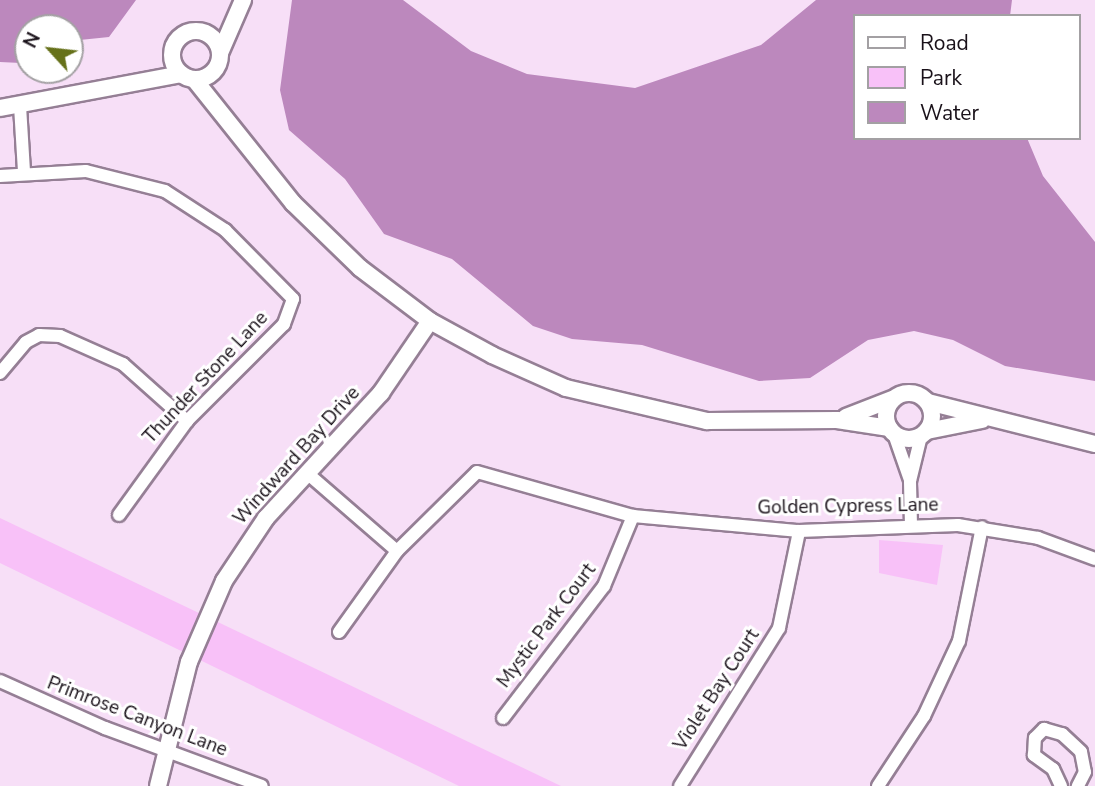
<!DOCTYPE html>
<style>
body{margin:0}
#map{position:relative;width:1095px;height:786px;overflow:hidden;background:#f7dff7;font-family:"Nunito Sans",sans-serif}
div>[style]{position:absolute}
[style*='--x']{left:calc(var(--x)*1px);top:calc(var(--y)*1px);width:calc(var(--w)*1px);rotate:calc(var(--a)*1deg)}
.green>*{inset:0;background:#f8c1f8}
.water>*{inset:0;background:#bc88bd}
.roads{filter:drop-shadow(2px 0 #957f95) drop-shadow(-2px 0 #957f95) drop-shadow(0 2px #957f95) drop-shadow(0 -2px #957f95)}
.minor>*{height:12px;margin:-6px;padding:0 6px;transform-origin:6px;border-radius:6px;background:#fff}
.tertiary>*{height:16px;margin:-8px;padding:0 8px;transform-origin:8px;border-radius:8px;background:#fff}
.tertiary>.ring{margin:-8px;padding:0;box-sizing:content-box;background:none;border:16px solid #fff;border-radius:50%}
span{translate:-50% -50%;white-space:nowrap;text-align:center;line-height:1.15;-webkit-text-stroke:6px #fff;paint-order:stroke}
.street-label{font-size:19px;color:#191119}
.legend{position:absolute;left:853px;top:14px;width:228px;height:126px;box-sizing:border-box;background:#fff;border:2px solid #a3a0a3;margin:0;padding:9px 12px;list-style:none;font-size:21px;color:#191119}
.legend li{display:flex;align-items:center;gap:14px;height:35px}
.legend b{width:35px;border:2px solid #a3a0a3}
.north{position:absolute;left:14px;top:14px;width:70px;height:70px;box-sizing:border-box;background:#fff;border:2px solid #a3a0a3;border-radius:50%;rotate:297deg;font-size:19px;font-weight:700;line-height:28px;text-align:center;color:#191119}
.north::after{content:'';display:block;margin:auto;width:24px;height:32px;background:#66711a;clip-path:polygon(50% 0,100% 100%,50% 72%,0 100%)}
</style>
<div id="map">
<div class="green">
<div style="clip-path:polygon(0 518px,561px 786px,459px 786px,0 563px)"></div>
<div style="clip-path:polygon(879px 540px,943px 545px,937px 585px,879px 573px)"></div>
</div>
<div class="water">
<div style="clip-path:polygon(0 0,136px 0,109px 37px,70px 41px,70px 28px,28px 28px,28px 61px,21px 63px,0 62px)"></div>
<div style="clip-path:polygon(292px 0,403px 0,471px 51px,527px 74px,635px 88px,761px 45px,816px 0,1012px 0,1010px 16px,855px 16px,855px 138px,1027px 138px,1043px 176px,1095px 242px,1095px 381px,1005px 366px,953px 340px,914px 331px,868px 340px,810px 378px,759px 381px,642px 345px,572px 339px,533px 326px,452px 259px,384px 234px,345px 179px,289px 130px,280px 90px)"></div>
</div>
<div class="roads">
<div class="minor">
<div style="--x:20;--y:106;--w:65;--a:86.5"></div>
<div style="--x:0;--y:176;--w:86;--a:-3.3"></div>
<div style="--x:86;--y:171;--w:81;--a:14.2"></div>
<div style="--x:165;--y:191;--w:72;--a:33"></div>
<div style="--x:225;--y:230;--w:97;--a:45.4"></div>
<div style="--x:293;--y:299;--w:27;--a:110"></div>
<div style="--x:284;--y:324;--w:137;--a:135"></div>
<div style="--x:187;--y:421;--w:116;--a:125.9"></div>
<div style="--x:0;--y:373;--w:40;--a:-50"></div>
<div style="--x:26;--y:342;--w:15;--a:-28"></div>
<div style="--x:39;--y:335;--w:21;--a:3"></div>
<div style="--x:60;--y:336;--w:69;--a:24"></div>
<div style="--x:123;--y:364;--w:86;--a:41.7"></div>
<div style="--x:894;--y:434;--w:49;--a:70.8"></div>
<div style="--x:307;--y:473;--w:119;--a:40.9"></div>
<div style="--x:911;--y:526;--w:45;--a:-91.3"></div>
<div style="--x:910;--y:481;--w:46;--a:-76.3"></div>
<div style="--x:339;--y:632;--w:100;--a:-54.4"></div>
<div style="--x:397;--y:551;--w:112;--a:-44.6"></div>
<div style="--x:477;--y:472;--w:162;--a:15.8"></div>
<div style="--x:633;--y:516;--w:167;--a:5.2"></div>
<div style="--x:799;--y:531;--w:159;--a:-2.2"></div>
<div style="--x:958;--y:525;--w:81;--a:9.2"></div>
<div style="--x:1038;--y:538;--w:61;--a:20.2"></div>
<div style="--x:0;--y:681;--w:115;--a:24.1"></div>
<div style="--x:105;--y:728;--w:167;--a:20.3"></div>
<div style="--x:503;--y:718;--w:166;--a:-52.6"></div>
<div style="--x:604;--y:586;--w:76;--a:-67.5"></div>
<div style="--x:680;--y:786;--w:186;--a:-57.9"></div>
<div style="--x:779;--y:628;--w:99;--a:-78.3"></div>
<div style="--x:878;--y:786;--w:84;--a:-56.7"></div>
<div style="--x:924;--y:716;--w:83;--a:-65"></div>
<div style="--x:959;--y:641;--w:116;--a:-78.6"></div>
<div style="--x:1061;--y:786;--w:19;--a:-115"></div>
<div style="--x:1053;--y:769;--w:24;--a:-144"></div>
<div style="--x:1034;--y:755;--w:17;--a:-87"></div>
<div style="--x:1035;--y:738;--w:13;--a:-45"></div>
<div style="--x:1044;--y:729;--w:19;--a:16"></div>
<div style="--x:1062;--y:734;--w:26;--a:43"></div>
<div style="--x:1081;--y:752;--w:20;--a:79"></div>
<div style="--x:1085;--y:772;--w:16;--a:117"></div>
</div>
<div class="tertiary">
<div class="ring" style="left:172px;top:31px;width:32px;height:32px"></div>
<div style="--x:220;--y:53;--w:58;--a:-66.5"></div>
<div style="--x:194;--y:79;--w:159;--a:51.4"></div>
<div style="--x:293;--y:203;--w:93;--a:44.1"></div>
<div style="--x:360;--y:268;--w:88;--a:37.1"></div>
<div style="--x:430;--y:321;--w:71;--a:28.7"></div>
<div style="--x:492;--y:355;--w:81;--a:24"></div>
<div style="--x:566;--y:388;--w:145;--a:13.2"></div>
<div style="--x:707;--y:421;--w:130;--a:-0.4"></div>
<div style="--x:837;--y:420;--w:53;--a:8.7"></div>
<div style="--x:0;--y:108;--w:184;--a:-10.6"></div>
<div class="ring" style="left:886px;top:393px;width:30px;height:30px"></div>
<div style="--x:928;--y:402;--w:172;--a:14.1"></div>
<div style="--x:846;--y:417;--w:49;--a:-21.4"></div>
<div style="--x:927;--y:431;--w:56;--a:-11.3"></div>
<div style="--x:158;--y:786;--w:128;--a:-76"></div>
<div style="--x:189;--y:662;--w:88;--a:-66.6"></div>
<div style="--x:224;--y:581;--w:76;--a:-56.3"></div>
<div style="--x:266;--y:518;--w:170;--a:-47.4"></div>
<div style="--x:381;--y:393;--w:87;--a:-55.8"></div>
</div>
</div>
<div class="street-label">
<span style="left:206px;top:378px;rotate:-47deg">Thunder Stone Lane</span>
<span style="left:297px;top:456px;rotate:-48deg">Windward Bay Drive</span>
<span style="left:848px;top:507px;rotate:-1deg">Golden Cypress Lane</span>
<span style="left:547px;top:626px;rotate:-53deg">Mystic Park Court</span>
<span style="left:717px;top:690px;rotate:-57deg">Violet Bay Court</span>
<span style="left:137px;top:717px;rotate:21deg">Primrose Canyon Lane</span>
</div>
<ul class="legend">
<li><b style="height:9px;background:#fff"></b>Road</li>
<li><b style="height:19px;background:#f8c1f8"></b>Park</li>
<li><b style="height:19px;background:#bc88bd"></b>Water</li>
</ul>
<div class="north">N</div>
</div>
